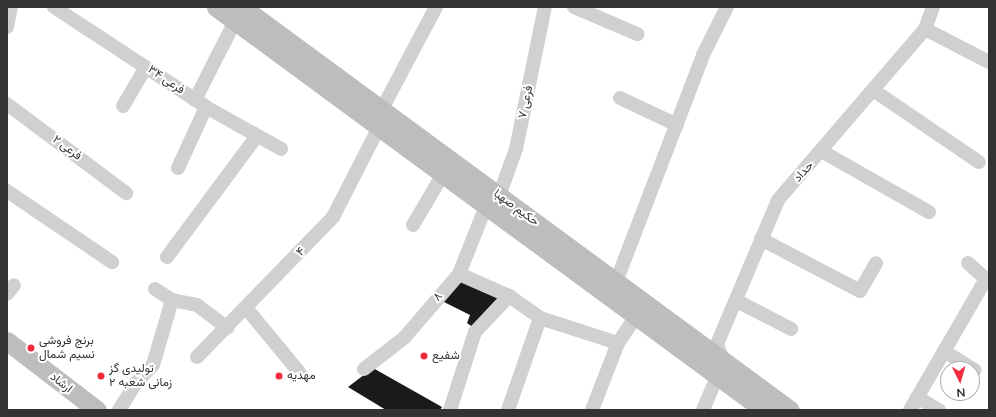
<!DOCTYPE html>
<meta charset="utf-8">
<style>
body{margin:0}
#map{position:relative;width:996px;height:417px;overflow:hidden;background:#fff;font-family:"Varela Round",Vazirmatn,sans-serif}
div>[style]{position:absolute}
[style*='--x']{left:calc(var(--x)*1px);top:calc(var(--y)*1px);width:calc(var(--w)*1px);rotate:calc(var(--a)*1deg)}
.building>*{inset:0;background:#1a1a1a}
.street>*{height:14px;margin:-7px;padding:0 7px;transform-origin:7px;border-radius:7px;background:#d0d0d0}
.secondary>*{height:19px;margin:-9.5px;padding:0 9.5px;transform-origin:9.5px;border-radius:9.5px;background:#bdbdbd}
.dots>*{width:11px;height:11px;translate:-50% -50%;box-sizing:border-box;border:2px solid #fff;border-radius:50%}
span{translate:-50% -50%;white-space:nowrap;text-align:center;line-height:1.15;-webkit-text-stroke:4px #fff;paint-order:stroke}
.street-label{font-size:12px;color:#333}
.poi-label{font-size:12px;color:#333}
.left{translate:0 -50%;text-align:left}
.frame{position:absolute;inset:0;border:8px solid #333;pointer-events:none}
.north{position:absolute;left:940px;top:361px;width:40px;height:40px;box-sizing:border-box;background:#fff;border:1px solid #adadad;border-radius:50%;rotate:175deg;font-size:11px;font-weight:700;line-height:16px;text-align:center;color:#333}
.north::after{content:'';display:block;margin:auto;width:14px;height:18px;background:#f42b3f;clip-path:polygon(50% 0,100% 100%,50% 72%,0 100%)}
</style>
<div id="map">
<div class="building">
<div style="clip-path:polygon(460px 279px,503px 297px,474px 328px,467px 323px,470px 315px,440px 300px)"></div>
<div style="clip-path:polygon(373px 368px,442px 407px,440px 410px,386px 410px,348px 387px)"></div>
</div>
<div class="street">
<div style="--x:54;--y:7;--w:182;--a:33.3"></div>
<div style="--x:206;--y:107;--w:86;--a:29.2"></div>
<div style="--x:574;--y:7;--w:69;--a:23.2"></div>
<div style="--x:7;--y:27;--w:20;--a:-79"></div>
<div style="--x:925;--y:29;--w:72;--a:27.3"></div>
<div style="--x:873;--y:90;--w:128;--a:34.2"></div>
<div style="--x:620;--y:98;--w:63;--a:25.3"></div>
<div style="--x:195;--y:100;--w:89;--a:-63.1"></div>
<div style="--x:7;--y:104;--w:149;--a:36.8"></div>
<div style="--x:123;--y:106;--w:45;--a:-59.5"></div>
<div style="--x:382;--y:109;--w:115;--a:-62.1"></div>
<div style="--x:823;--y:152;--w:122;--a:29.5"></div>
<div style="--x:178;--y:168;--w:67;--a:-65.3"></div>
<div style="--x:7;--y:191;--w:127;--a:34.1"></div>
<div style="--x:499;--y:196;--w:50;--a:-70.1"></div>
<div style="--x:516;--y:149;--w:145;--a:-78.5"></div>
<div style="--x:413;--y:225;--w:59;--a:-59.5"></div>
<div style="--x:761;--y:239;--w:112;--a:27.7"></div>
<div style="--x:860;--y:291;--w:32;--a:-60"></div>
<div style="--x:167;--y:257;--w:151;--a:-53.4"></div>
<div style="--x:968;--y:263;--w:28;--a:42"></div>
<div style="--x:459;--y:274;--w:55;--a:23.7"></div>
<div style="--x:509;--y:296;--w:38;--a:35"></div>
<div style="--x:540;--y:318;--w:82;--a:17.8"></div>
<div style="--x:616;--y:282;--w:243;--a:-69"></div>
<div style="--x:703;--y:55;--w:54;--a:-63.4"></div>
<div style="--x:155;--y:289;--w:20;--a:33"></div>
<div style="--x:172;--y:300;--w:25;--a:11"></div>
<div style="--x:197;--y:305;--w:38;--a:37"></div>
<div style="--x:7;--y:294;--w:11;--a:-52"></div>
<div style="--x:737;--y:301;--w:61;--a:27.4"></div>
<div style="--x:247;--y:309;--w:82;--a:50.5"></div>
<div style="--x:944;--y:351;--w:36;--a:32"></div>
<div style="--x:197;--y:357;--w:195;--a:-45.8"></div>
<div style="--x:333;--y:217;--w:101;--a:-62.9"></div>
<div style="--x:723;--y:360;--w:17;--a:-111"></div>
<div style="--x:717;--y:344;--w:156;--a:-67"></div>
<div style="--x:778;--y:200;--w:225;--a:-49.3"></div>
<div style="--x:925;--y:29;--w:23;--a:-70"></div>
<div style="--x:364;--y:369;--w:51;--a:-37.8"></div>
<div style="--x:404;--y:338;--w:84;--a:-49.3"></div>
<div style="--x:459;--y:274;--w:73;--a:-68.3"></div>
<div style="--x:917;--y:397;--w:26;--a:31"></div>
<div style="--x:119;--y:410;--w:31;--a:-58"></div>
<div style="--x:135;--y:384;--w:26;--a:-47"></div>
<div style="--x:153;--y:365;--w:68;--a:-73.7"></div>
<div style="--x:450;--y:410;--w:82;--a:-72.2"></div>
<div style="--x:475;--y:332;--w:50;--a:-46.6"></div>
<div style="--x:508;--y:410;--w:97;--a:-70.8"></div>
<div style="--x:592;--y:410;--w:72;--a:-68.8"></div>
<div style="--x:618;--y:343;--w:32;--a:-56"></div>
<div style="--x:703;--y:410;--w:36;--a:-67"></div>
<div style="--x:910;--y:410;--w:151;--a:-59.9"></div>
</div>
<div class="secondary">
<div style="--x:216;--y:7;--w:680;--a:36.33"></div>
<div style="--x:242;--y:7;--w:680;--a:36.33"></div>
<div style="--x:7;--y:341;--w:113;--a:37.5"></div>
</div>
<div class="dots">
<div style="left:31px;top:348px;background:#f42b3f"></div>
<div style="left:424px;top:356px;background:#f42b3f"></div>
<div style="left:101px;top:376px;background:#f42b3f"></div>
<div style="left:279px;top:376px;background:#f42b3f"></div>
</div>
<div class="street-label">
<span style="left:166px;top:80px;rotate:34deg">فرعی ۳۴</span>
<span style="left:526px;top:102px;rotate:-78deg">فرعی ۷</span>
<span style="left:67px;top:148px;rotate:37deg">فرعی ۲</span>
<span style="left:804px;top:172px;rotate:-47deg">حداد</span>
<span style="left:516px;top:208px;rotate:36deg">حکیم صهبا</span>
<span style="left:301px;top:252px;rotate:-47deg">۴</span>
<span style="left:438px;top:297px;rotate:-48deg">۸</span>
<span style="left:61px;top:383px;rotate:38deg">ارشاد</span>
</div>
<div class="poi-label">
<span class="left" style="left:39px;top:348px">برنج فروشی<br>نسیم شمال</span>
<span class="left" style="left:432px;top:356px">شفیع</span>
<span class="left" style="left:109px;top:376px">تولیدی گز<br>زمانی شعبه ۲</span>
<span class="left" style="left:287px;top:376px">مهدیه</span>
</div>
<div class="frame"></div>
<div class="north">N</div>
</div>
